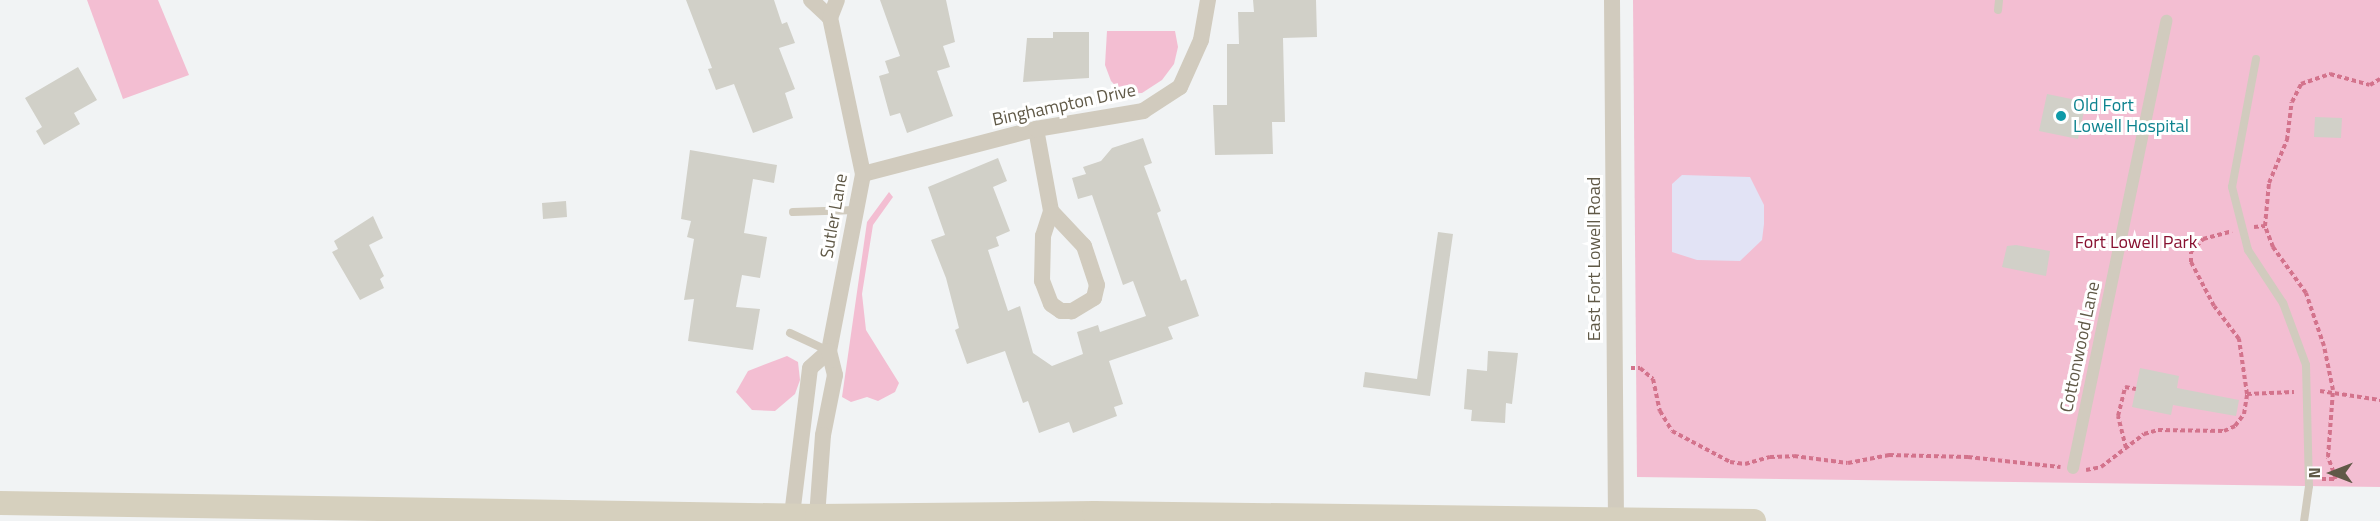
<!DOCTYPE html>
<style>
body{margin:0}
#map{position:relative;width:2380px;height:521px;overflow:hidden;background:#f1f3f4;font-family:"Titillium Web",sans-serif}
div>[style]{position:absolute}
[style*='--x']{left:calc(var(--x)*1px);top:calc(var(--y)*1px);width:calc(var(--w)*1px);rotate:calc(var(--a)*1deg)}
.green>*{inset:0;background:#f3bed2}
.sand>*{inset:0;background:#e2e3f5}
.building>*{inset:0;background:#d1d0c8}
.path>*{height:4px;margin-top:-2px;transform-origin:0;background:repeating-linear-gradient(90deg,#d3738c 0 4.5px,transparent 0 7.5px)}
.service>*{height:8px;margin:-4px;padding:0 4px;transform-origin:4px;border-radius:4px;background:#d1cbbe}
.pedestrian>*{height:12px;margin:-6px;padding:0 6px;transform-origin:6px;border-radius:6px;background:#d1cbbe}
.minor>*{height:16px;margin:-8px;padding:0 8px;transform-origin:8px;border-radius:8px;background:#d1cbbe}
.secondary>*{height:24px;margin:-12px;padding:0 12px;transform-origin:12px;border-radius:12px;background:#d6d0be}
.dots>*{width:16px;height:16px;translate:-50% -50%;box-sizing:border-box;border:3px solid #fff;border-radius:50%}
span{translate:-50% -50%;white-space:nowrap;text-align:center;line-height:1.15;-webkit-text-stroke:6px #fff;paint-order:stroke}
.street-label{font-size:18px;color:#605947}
.culture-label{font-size:18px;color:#0d838f}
.left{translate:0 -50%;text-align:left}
.park-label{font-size:18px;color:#881131}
.north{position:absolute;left:2302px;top:443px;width:60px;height:60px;-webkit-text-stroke:4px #fff;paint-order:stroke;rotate:270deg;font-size:16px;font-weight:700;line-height:24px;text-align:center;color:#605947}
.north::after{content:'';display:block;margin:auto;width:21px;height:27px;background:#605947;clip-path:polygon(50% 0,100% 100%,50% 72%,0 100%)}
</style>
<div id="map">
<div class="green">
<div style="clip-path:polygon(87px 0,158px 0,189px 75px,123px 99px)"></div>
<div style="clip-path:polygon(1633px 0,2380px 0,2380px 487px,1637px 477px)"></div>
<div style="clip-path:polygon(1107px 31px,1175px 31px,1178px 47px,1174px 64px,1162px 80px,1142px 93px,1123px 94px,1111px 81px,1105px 65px)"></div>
<div style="clip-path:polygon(889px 192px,893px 197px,873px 225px,862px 294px,866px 330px,899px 383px,895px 392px,878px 401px,867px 397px,851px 402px,842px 397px,867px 222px)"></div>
<div style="clip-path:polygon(787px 356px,798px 362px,800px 380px,795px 394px,775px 411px,752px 410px,736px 392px,748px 371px)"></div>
</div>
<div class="sand">
<div style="clip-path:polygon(1682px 175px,1750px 177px,1764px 205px,1764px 224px,1762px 240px,1740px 261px,1697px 260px,1672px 252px,1672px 184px)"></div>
</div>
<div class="building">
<div style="clip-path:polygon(686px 0,774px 0,782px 24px,787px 22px,795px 43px,779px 48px,795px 89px,785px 93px,793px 118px,753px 133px,734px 84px,716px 90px,708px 69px,712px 68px)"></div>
<div style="clip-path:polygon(880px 0,946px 0,955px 42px,943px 46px,950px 67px,937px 71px,953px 116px,907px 133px,900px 113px,890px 116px,879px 76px,889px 73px,885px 61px,900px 56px)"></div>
<div style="clip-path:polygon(1253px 0,1316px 0,1317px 37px,1283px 38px,1285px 122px,1272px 122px,1273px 154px,1215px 155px,1213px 105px,1227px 105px,1227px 44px,1239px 44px,1238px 12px,1254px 12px)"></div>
<div style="clip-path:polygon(1053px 32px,1089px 32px,1089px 78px,1023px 82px,1027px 38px,1053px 38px)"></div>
<div style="clip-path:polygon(78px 67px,97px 100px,74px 113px,80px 124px,44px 145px,36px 131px,42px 127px,25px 98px)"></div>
<div style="clip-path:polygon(2047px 94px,2086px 102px,2078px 139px,2039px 131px)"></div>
<div style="clip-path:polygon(2315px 117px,2342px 118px,2341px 138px,2314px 137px)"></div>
<div style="clip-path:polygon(1143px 138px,1152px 163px,1144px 166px,1161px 211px,1157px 213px,1181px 281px,1186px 279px,1199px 316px,1168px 327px,1173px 339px,1109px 361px,1123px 404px,1114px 407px,1117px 416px,1073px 433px,1069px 422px,1039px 433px,1028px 401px,1023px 403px,1005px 351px,967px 364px,955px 330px,959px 328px,946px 278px,931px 240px,945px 235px,928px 187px,998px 158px,1007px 181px,993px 187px,1010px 231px,996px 237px,999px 246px,988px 250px,1008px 311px,1020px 306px,1033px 353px,1052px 366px,1083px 354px,1077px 332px,1098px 325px,1100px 332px,1146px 316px,1133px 281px,1123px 285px,1092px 195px,1078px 199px,1072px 178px,1086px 174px,1083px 167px,1101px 161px,1112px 148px)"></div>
<div style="clip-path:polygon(690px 150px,777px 165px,774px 183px,753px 179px,744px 233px,767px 237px,760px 278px,742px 275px,736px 307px,760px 309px,753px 350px,688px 341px,694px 299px,684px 300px,694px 239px,687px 237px,691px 221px,681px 219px)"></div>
<div style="clip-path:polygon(566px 201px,567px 217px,543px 219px,542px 203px)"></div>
<div style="clip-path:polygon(373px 216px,383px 238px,369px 245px,384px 276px,380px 279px,384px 288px,360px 300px,332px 252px,338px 249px,334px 241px)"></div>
<div style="clip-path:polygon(1438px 232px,1453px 234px,1430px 396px,1363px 387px,1365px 372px,1417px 379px)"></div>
<div style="clip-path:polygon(2016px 245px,2050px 251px,2046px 276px,2002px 267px,2007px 246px)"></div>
<div style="clip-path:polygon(1488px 351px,1518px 353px,1512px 404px,1506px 403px,1505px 423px,1471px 421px,1472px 410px,1464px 409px,1467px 369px,1487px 371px)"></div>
<div style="clip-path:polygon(2140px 368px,2179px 376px,2177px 388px,2239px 400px,2236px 416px,2173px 405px,2171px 415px,2132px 407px)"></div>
</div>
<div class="path">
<div style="--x:2254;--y:227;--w:11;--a:-5"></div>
<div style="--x:1631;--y:368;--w:9;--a:0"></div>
<div style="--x:1640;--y:368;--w:17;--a:40"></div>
<div style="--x:1653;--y:379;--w:33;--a:78"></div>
<div style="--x:1660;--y:411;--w:23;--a:59"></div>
<div style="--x:1672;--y:431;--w:66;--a:28.1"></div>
<div style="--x:1730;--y:462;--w:15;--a:8"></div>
<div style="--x:1745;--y:464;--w:26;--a:-16"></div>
<div style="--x:1770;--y:457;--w:24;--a:-2"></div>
<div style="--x:1794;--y:456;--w:54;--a:7.4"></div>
<div style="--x:1848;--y:463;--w:42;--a:-11"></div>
<div style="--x:1889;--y:455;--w:79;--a:1.5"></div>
<div style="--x:1968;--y:457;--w:93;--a:6.2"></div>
<div style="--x:2320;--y:391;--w:61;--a:8.5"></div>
<div style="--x:2247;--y:394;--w:47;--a:-2.4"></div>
<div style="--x:2126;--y:448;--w:33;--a:-104"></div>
<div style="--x:2118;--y:416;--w:30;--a:-76"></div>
<div style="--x:2125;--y:387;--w:11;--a:10"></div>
<div style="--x:2086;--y:470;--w:15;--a:-11"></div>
<div style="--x:2101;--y:467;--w:54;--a:-37.5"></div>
<div style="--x:2144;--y:434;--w:15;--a:-16"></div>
<div style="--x:2158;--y:430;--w:66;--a:0.9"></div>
<div style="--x:2224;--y:431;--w:12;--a:-24"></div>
<div style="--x:2235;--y:426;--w:15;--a:-53"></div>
<div style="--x:2244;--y:414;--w:20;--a:-81"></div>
<div style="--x:2247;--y:394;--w:56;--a:-98.3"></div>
<div style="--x:2239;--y:339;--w:41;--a:-127.1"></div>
<div style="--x:2214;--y:306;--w:50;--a:-117.6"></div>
<div style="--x:2191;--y:262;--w:10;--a:-90"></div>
<div style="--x:2191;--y:252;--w:18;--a:-47"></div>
<div style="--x:2203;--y:239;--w:30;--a:-15"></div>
<div style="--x:2322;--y:479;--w:14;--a:0"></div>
<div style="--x:2336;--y:479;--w:23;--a:-110"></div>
<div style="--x:2328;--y:457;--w:67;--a:-85.7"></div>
<div style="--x:2333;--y:390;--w:45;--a:-101.6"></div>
<div style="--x:2324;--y:346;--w:56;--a:-108.8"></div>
<div style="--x:2306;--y:293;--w:57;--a:-125.7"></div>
<div style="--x:2273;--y:247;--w:22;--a:-111"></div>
<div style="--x:2265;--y:226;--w:43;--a:-84.7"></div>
<div style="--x:2269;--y:183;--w:47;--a:-67.3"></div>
<div style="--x:2287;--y:140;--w:38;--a:-83"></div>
<div style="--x:2292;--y:102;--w:20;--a:-63"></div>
<div style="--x:2301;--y:84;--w:31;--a:-19"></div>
<div style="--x:2330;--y:74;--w:41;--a:15.4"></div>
<div style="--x:2370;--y:85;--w:12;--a:-31"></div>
</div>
<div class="service">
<div style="--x:1998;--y:10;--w:10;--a:-84"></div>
<div style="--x:2256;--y:59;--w:130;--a:100.6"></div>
<div style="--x:2232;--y:187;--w:65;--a:75.7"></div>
<div style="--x:2248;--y:250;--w:64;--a:56.6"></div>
<div style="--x:2283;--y:303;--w:66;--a:69.6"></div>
<div style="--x:2306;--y:365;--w:121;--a:88.6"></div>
<div style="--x:2309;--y:486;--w:35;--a:98"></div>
<div style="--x:793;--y:212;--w:63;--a:-1.8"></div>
<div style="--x:790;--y:333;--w:43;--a:24.8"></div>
</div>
<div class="pedestrian">
<div style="--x:2073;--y:468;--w:457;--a:-78.2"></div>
</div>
<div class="minor">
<div style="--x:811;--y:0;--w:26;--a:43"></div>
<div style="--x:1612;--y:0;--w:517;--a:89.56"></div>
<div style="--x:1036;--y:129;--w:83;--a:79.6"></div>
<div style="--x:863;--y:174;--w:179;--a:-14.6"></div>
<div style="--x:1036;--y:129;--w:109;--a:-9.5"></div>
<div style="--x:1143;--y:111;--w:44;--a:-33"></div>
<div style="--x:1180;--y:87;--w:51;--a:-65.9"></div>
<div style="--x:1201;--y:40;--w:41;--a:-80.1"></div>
<div style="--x:1051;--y:211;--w:48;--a:46.7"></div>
<div style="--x:1084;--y:246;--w:41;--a:71.6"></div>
<div style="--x:1097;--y:285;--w:13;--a:103"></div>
<div style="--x:1094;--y:298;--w:26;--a:149"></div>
<div style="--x:1072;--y:311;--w:11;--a:180"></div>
<div style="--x:1061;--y:311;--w:12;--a:-145"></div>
<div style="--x:1051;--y:304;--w:25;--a:-111"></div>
<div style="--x:1042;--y:281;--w:45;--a:-88.7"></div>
<div style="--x:1043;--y:236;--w:26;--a:-72"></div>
<div style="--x:829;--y:351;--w:180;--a:-79.1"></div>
<div style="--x:863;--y:174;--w:159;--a:-101.9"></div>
<div style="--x:830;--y:18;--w:19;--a:-69"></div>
<div style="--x:792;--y:515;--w:148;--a:-83"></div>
<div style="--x:810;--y:368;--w:25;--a:-42"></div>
<div style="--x:829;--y:351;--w:25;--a:76"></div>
<div style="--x:835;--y:375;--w:61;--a:101.3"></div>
<div style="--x:823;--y:435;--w:81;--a:94.2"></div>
</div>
<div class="secondary">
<div style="--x:0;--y:503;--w:817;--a:0.91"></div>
<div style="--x:817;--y:516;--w:277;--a:-0.6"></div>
<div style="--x:1094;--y:513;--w:660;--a:0.69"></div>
</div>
<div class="dots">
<div style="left:2061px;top:116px;background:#0f9aa8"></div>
</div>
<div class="street-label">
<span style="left:1064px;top:105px;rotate:-12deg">Binghampton Drive</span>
<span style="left:834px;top:216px;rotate:-80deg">Sutler Lane</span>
<span style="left:1594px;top:259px;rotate:-90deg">East Fort Lowell Road</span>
<span style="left:2080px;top:347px;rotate:-78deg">Cottonwood Lane</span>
</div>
<div class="culture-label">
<span class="left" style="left:2073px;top:116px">Old Fort<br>Lowell Hospital</span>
</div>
<div class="park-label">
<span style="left:2136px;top:242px">Fort Lowell Park</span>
</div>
<div class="north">N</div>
</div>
